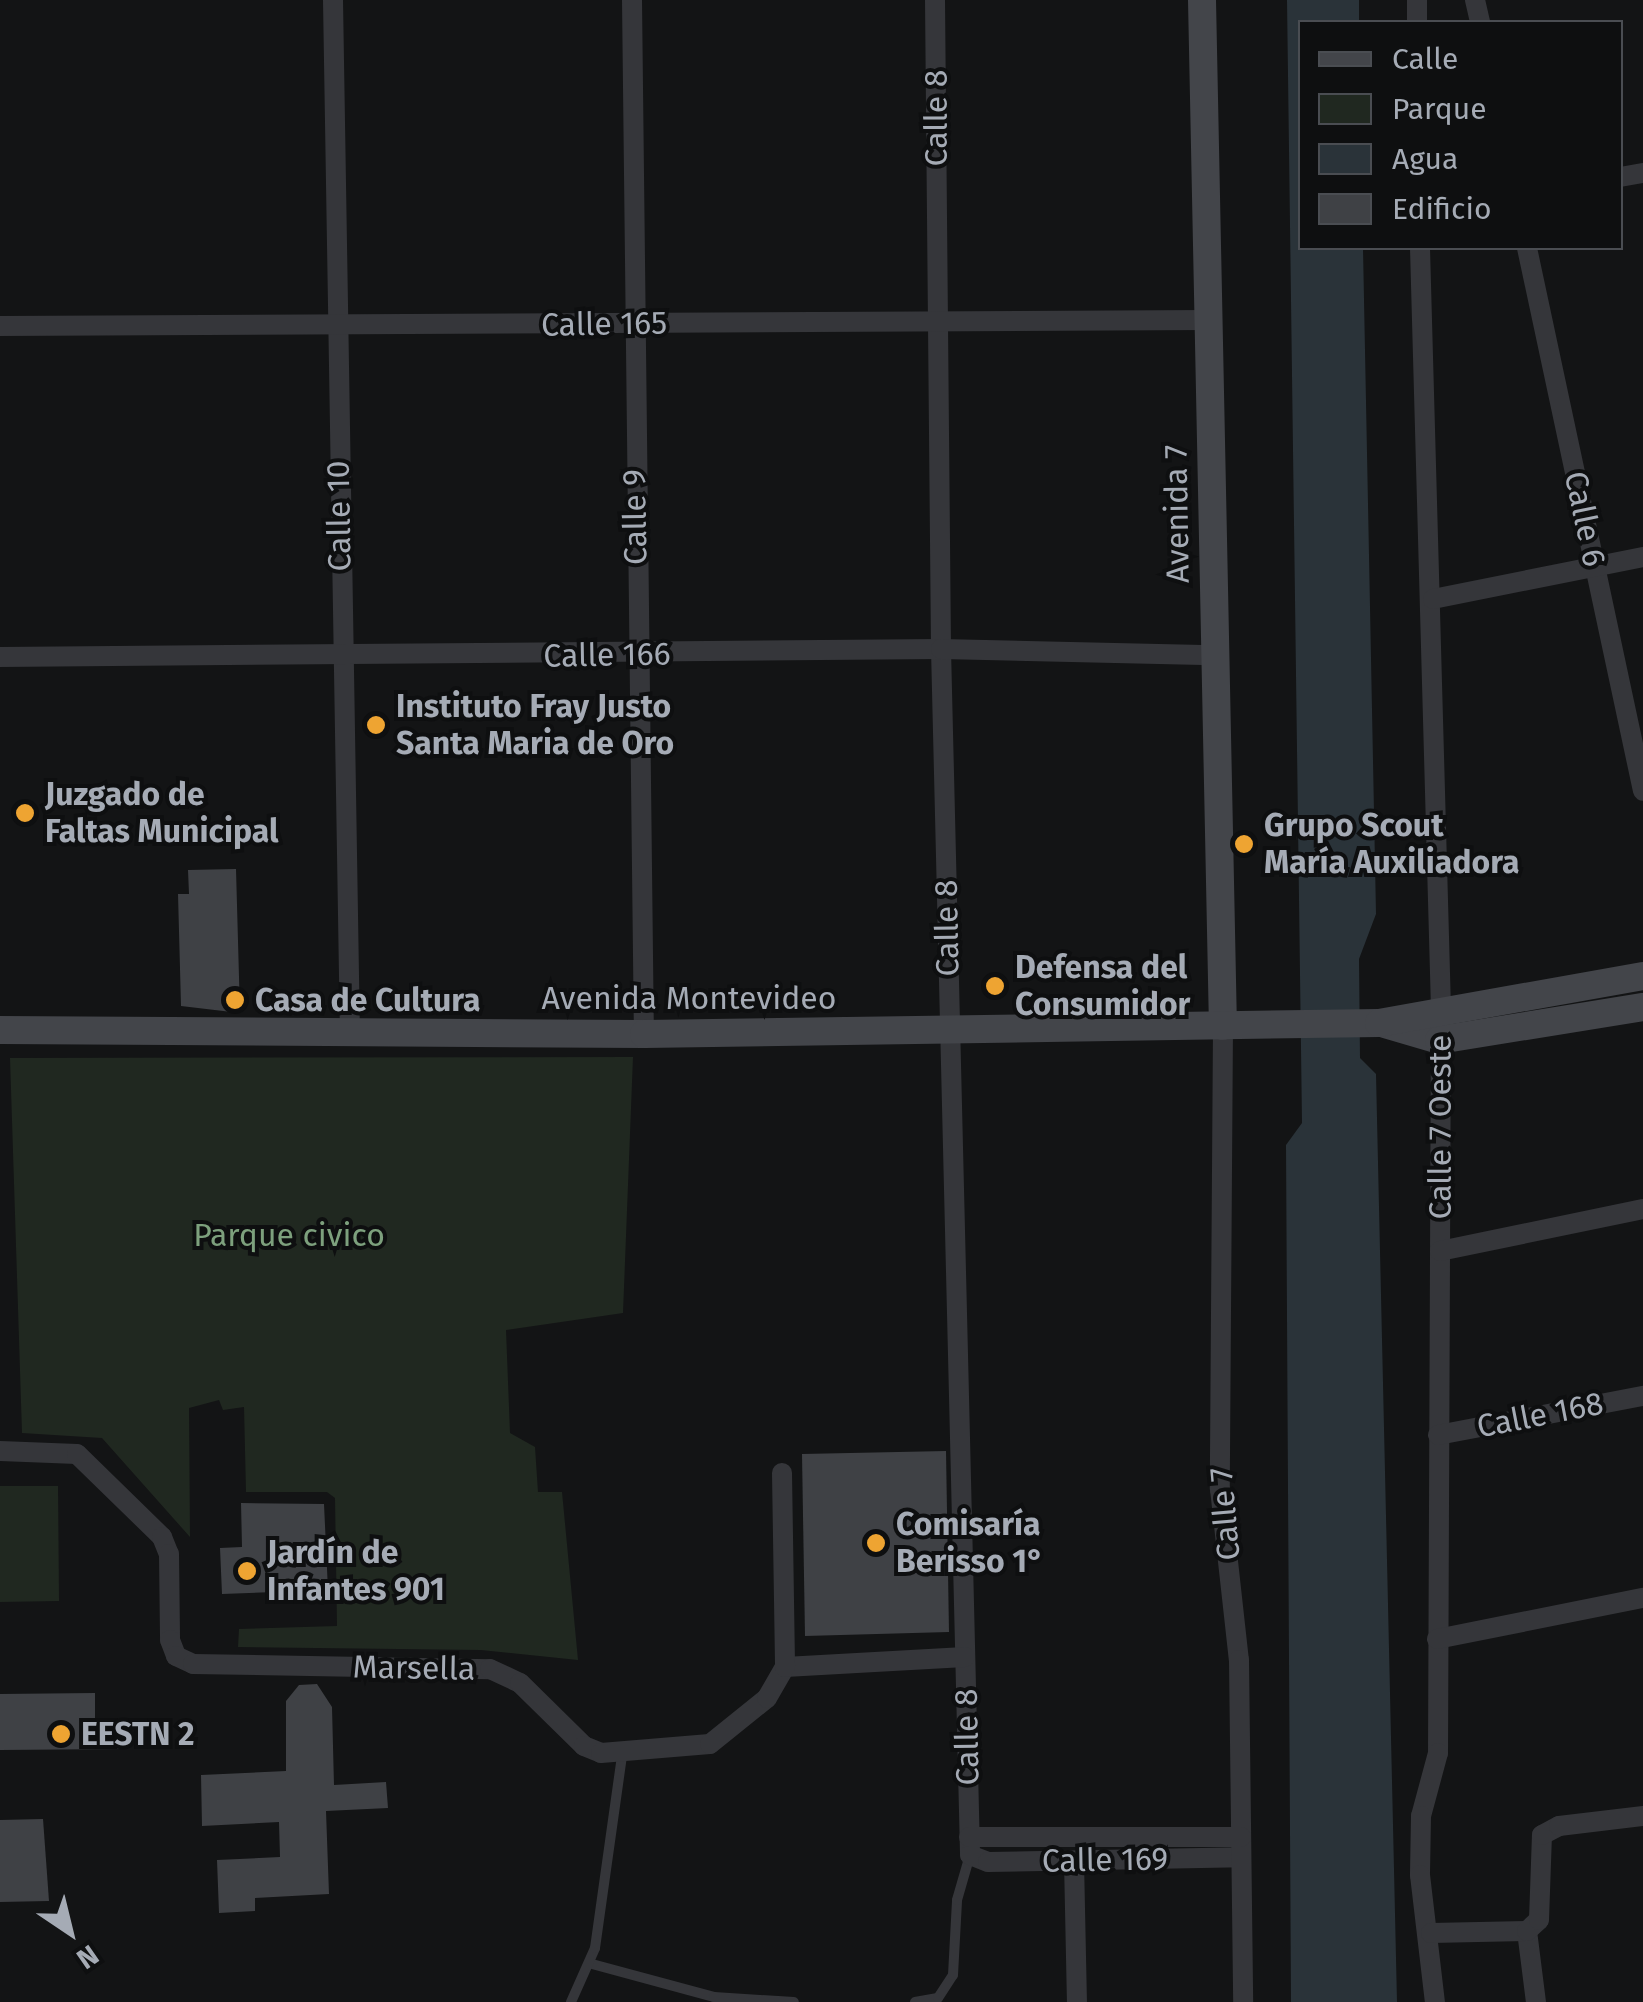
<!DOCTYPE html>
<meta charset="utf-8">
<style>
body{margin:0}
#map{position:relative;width:1643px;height:2002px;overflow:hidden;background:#131415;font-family:"Fira Sans",sans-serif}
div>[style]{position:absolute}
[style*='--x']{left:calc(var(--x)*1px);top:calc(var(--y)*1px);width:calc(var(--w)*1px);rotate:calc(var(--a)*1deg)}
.green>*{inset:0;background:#202820}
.water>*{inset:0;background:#2a3339}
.building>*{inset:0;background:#3f4145}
.service>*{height:10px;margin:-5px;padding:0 5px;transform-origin:5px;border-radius:5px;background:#35363a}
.minor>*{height:20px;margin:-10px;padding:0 10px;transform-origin:10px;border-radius:10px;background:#35363a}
.secondary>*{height:28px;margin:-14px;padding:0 14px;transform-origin:14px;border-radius:14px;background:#43454a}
.dots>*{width:28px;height:28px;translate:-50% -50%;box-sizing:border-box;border:5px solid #0e0f10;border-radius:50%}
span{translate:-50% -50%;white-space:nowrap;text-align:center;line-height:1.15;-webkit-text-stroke:8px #0e0f10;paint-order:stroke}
.street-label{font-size:32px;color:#a5abb5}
.poi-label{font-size:32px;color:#a5abb5;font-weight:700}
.left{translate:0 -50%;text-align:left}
.park-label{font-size:32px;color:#7da07d}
.legend{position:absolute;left:1298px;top:20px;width:325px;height:230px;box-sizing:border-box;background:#0e0f10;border:2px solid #4a4d52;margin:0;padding:12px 18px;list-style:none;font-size:30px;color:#a5abb5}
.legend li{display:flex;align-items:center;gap:20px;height:50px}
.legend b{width:50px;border:2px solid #4a4d52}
.north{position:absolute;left:20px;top:1882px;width:100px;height:100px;-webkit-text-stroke:8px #0e0f10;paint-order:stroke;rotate:145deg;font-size:28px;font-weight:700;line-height:40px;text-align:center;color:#a5abb5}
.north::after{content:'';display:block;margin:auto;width:35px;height:45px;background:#a5abb5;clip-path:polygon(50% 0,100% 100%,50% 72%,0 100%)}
</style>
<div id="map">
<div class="green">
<div style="clip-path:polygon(633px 1057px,623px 1313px,506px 1330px,510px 1433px,535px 1447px,538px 1492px,562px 1492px,578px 1660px,481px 1650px,238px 1647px,239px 1629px,337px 1626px,335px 1498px,327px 1492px,246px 1492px,244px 1407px,223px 1410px,219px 1400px,189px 1408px,190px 1537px,102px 1438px,22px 1433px,10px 1058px)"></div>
<div style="clip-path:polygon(0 1486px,58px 1486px,59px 1601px,0 1602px)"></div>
</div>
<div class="water">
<div style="clip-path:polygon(1287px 0,1359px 0,1359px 22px,1300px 22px,1300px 248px,1363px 248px,1376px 914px,1359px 959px,1360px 1058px,1376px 1074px,1397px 2002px,1291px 2002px,1286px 1145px,1302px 1123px)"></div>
</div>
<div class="building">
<div style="clip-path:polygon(236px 869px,240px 1013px,181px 1006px,178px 894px,189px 894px,188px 870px)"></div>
<div style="clip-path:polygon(946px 1451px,949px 1632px,805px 1636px,802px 1454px)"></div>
<div style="clip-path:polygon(241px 1503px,324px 1504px,328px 1590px,222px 1594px,220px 1548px,242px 1547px)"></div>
<div style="clip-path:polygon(317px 1684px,332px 1707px,334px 1785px,386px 1782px,388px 1808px,326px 1811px,329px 1894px,255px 1898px,255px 1911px,219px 1913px,217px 1860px,280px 1857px,279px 1822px,202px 1826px,201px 1775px,286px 1771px,286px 1701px,299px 1685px)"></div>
<div style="clip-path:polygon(95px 1693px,95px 1719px,122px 1719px,122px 1749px,0 1750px,0 1694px)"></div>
<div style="clip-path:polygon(43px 1819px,49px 1901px,0 1902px,0 1820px)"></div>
</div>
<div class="service">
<div style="--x:592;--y:1964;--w:126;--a:15.1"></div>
<div style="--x:714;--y:1997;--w:80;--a:3.6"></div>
<div style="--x:571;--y:2002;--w:59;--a:-66"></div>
<div style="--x:595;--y:1948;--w:195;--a:-82"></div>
<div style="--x:915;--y:2002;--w:23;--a:-10"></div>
<div style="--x:938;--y:1998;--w:27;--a:-57"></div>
<div style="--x:953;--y:1975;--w:75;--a:-86.9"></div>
<div style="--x:957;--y:1900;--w:47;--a:-73.9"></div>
</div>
<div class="minor">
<div style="--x:333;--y:0;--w:1032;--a:89.06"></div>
<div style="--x:632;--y:0;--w:1034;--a:89.34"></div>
<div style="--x:935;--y:0;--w:649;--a:89.47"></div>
<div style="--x:941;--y:649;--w:1206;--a:88.62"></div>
<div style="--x:970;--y:1855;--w:19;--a:21"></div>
<div style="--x:988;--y:1862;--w:253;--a:-1.1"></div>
<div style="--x:1417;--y:0;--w:22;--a:90"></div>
<div style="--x:1475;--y:0;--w:23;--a:77"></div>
<div style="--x:1620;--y:177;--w:23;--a:-10"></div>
<div style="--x:1420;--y:248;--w:761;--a:88.42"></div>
<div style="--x:1441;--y:1009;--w:744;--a:90.23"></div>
<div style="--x:1438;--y:1753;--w:65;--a:105.1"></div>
<div style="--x:1421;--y:1816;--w:59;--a:91"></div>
<div style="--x:1420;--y:1875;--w:128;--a:83.3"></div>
<div style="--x:1527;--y:248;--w:555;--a:77.94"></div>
<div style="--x:0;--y:326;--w:1208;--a:-0.28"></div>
<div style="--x:1433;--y:599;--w:214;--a:-11.3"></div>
<div style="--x:0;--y:657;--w:941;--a:-0.49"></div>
<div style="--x:941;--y:649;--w:273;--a:1.3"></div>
<div style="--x:1223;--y:1026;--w:463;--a:90.4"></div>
<div style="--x:1220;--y:1489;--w:172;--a:83.7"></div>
<div style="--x:1239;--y:1660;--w:342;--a:89.3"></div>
<div style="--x:1440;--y:1251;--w:207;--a:-11.7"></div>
<div style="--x:1438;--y:1435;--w:209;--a:-10.8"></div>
<div style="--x:0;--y:1451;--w:77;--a:2.2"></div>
<div style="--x:77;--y:1454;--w:119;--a:44.3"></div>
<div style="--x:162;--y:1537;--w:18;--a:68"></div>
<div style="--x:169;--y:1554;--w:86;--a:89.3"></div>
<div style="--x:170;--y:1640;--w:17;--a:69"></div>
<div style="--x:176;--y:1656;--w:19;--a:25"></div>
<div style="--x:193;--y:1664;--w:297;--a:1"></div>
<div style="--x:490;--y:1669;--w:33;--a:25"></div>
<div style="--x:520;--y:1683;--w:90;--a:44.5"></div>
<div style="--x:584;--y:1746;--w:18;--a:22"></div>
<div style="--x:601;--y:1753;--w:109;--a:-4.7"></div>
<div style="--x:710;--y:1744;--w:73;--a:-38.9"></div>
<div style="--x:767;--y:1698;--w:36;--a:-60"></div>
<div style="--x:785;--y:1667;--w:180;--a:-3.2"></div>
<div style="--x:782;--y:1473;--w:194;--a:89.1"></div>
<div style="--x:1437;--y:1639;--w:210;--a:-11.3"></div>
<div style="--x:969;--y:1837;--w:272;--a:0"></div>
<div style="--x:1074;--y:1861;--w:141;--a:88.8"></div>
<div style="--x:1527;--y:1931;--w:72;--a:82.8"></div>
<div style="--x:1431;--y:1933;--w:96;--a:-1.2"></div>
<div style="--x:1527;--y:1931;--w:16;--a:-43"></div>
<div style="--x:1539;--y:1920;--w:85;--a:-88"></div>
<div style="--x:1542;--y:1835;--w:19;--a:-28"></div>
<div style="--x:1559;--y:1826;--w:85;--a:-6.8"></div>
</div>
<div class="secondary">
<div style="--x:1202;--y:0;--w:1026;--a:88.83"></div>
<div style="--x:1385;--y:1024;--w:56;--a:16.5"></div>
<div style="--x:1439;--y:1040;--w:207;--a:-9.2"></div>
<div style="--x:0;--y:1030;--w:644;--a:0.36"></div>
<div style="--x:644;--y:1034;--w:735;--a:-0.86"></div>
<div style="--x:1379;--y:1023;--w:268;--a:-10.1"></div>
</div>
<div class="dots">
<div style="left:376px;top:725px;background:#eea432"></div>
<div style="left:25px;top:813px;background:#eea432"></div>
<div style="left:1244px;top:844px;background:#eea432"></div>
<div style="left:995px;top:986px;background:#eea432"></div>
<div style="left:235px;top:1000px;background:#eea432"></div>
<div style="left:876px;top:1543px;background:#eea432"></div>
<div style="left:247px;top:1571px;background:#eea432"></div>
<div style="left:61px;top:1734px;background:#eea432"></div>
</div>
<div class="street-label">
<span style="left:936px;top:118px;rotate:-90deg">Calle 8</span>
<span style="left:604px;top:324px;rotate:-1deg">Calle 165</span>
<span style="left:1177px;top:514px;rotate:-91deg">Avenida 7</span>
<span style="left:339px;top:516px;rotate:-91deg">Calle 10</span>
<span style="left:635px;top:517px;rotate:-91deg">Calle 9</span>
<span style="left:1585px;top:519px;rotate:78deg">Calle 6</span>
<span style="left:607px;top:655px;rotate:-1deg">Calle 166</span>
<span style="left:947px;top:928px;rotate:-91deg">Calle 8</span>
<span style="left:689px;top:998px">Avenida Montevideo</span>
<span style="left:1440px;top:1127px;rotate:-90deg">Calle 7 Oeste</span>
<span style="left:1540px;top:1415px;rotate:-11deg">Calle 168</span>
<span style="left:1225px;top:1514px;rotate:-95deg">Calle 7</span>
<span style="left:414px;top:1668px;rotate:1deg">Marsella</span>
<span style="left:967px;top:1737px;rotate:-91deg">Calle 8</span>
<span style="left:1105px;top:1860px;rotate:-1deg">Calle 169</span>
</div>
<div class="poi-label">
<span class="left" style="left:396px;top:725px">Instituto Fray Justo<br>Santa Maria de Oro</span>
<span class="left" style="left:45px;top:813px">Juzgado de<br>Faltas Municipal</span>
<span class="left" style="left:1264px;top:844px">Grupo Scout<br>María Auxiliadora</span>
<span class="left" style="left:1015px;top:986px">Defensa del<br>Consumidor</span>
<span class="left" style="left:255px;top:1000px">Casa de Cultura</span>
<span class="left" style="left:896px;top:1543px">Comisaría<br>Berisso 1°</span>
<span class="left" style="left:267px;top:1571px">Jardín de<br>Infantes 901</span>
<span class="left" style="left:81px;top:1734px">EESTN 2</span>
</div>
<div class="park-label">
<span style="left:289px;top:1235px">Parque civico</span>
</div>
<ul class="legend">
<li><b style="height:12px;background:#43454a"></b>Calle</li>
<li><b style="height:28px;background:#202820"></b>Parque</li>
<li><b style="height:28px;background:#2a3339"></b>Agua</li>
<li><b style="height:28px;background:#3f4145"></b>Edificio</li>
</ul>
<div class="north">N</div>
</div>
